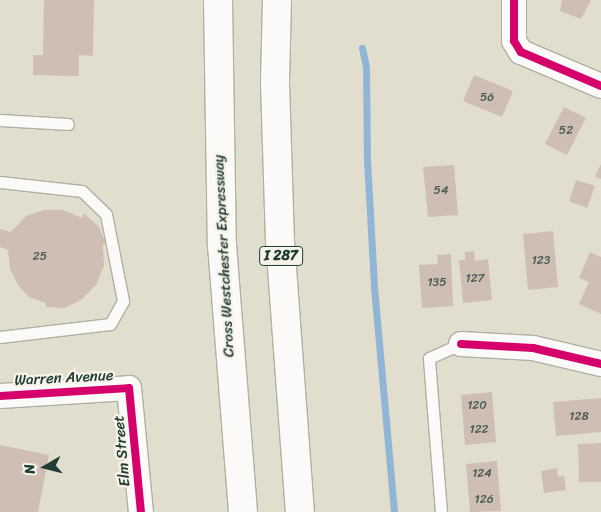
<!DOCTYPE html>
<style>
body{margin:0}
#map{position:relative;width:601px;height:512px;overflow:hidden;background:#e2decd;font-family:Sriracha,sans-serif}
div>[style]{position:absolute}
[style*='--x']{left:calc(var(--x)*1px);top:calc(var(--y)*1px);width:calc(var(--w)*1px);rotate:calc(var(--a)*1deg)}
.stream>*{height:7px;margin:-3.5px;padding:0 3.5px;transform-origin:3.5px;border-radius:3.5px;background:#91b5d7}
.building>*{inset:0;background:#cfbeb3}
.roads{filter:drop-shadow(1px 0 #afb0a4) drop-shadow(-1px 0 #afb0a4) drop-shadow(0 1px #afb0a4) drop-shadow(0 -1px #afb0a4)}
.lane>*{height:11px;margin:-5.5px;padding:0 5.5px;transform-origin:5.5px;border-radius:5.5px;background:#fbfaf8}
.street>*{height:24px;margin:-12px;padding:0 12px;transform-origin:12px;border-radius:12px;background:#fbfaf8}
.highway>*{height:28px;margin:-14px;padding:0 14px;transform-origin:14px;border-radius:14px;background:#fbfaf8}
.cycleway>*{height:8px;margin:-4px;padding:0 4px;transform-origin:4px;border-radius:4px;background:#d6006c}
span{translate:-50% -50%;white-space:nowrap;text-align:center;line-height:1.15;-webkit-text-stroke:4.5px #f7f3e8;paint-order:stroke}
.number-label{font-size:12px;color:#4b5d54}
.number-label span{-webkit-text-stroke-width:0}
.shield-label span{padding:1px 4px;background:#f7f3e8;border:1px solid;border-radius:4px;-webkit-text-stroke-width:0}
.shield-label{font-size:14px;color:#1f3d34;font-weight:700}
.street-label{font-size:15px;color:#1f3d34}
.north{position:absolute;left:20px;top:442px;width:50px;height:50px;-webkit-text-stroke:4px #f7f3e8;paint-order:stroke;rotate:262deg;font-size:14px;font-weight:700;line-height:20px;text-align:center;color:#1f3d34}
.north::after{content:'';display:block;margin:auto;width:18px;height:22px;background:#1f3d34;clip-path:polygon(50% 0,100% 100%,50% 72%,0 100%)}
</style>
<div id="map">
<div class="stream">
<div style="--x:362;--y:48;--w:19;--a:78"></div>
<div style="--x:366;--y:67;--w:93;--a:89.4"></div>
<div style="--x:367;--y:160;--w:127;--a:86.8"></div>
<div style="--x:374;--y:287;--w:226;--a:84.9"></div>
</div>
<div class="building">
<div style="clip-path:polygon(44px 0,94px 0,93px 56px,79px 55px,79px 76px,33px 75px,33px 55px,43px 55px)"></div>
<div style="clip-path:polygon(562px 0,591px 0,581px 19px,560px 11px)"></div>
<div style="clip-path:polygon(474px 75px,513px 91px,502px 117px,463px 101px)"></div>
<div style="clip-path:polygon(564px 107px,586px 118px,567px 155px,545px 144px)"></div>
<div style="clip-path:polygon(601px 164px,601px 179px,595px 176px)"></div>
<div style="clip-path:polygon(454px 165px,458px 215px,428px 217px,423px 167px)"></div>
<div style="clip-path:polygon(576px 180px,595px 186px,587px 208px,569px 201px)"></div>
<div style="clip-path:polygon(44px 210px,63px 210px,82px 218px,84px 213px,99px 227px,106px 243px,103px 245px,104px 266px,96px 285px,81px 300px,64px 308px,46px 307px,46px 303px,29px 297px,18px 285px,10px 269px,8px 250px,0 247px,0 229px,11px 232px,26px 216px)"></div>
<div style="clip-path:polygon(553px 231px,558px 287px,528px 290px,523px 234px)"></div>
<div style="clip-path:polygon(474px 251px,475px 261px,488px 259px,492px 300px,463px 303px,459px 260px,465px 260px,465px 252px)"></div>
<div style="clip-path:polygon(590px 252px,601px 257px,601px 314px,579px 304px,589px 282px,579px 278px)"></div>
<div style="clip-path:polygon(451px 254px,453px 306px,422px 308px,419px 265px,438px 264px,437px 255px)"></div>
<div style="clip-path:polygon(492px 392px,496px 442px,465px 445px,461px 395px)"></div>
<div style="clip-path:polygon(601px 398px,601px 432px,556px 436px,553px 402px)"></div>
<div style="clip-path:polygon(601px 443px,601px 482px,579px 482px,578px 444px)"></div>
<div style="clip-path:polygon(0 445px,49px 455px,38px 512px,0 512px)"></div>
<div style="clip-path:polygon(497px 461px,501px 511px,470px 512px,466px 464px)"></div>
<div style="clip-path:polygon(557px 468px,558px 477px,564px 476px,566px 490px,544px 493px,541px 471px)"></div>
</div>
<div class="roads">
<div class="lane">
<div style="--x:0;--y:120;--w:68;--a:3.4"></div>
<div style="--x:0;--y:182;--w:82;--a:6.3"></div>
<div style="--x:82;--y:191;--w:33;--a:44"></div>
<div style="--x:106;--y:214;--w:89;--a:78.9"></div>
<div style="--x:123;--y:301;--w:26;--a:119"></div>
<div style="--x:110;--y:324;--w:111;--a:173.3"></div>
<div style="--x:441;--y:512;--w:154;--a:-94.5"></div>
<div style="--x:429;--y:358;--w:35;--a:-24"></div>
</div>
<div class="street">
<div style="--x:514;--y:0;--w:41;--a:90"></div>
<div style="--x:514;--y:41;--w:13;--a:58"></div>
<div style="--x:521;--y:52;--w:87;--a:23"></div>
<div style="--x:461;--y:344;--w:72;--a:3.2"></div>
<div style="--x:533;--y:348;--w:70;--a:13.2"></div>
<div style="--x:0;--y:396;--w:129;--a:-3.5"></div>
<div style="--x:129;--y:388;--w:125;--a:84.5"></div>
</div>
<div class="highway">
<div style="--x:218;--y:0;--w:245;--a:89.1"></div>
<div style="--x:222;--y:245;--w:268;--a:85.5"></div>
<div style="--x:277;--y:0;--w:83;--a:91.4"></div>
<div style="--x:275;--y:83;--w:158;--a:88.2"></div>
<div style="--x:280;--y:241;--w:272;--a:85.8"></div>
</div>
</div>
<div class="cycleway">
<div style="--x:514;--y:0;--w:41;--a:90"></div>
<div style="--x:514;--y:41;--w:13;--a:58"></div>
<div style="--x:521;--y:52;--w:87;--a:23"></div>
<div style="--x:461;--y:344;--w:72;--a:3.2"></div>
<div style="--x:533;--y:348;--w:70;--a:13.2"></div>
<div style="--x:0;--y:396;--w:129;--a:-3.5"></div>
<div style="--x:129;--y:388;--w:125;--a:84.5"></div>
</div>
<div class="number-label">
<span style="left:487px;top:98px">56</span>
<span style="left:566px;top:131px">52</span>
<span style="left:441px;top:191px">54</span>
<span style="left:40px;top:257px">25</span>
<span style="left:541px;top:261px">123</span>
<span style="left:475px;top:279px">127</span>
<span style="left:437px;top:283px">135</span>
<span style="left:477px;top:406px">120</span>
<span style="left:579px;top:417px">128</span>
<span style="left:479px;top:430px">122</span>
<span style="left:482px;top:474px">124</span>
<span style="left:484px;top:500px">126</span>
</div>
<div class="shield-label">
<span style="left:281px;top:256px">I 287</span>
</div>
<div class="street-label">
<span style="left:224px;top:256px;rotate:-93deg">Cross Westchester Expressway</span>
<span style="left:64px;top:378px;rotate:-3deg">Warren Avenue</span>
<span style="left:122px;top:451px;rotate:-95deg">Elm Street</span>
</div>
<div class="north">N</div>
</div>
